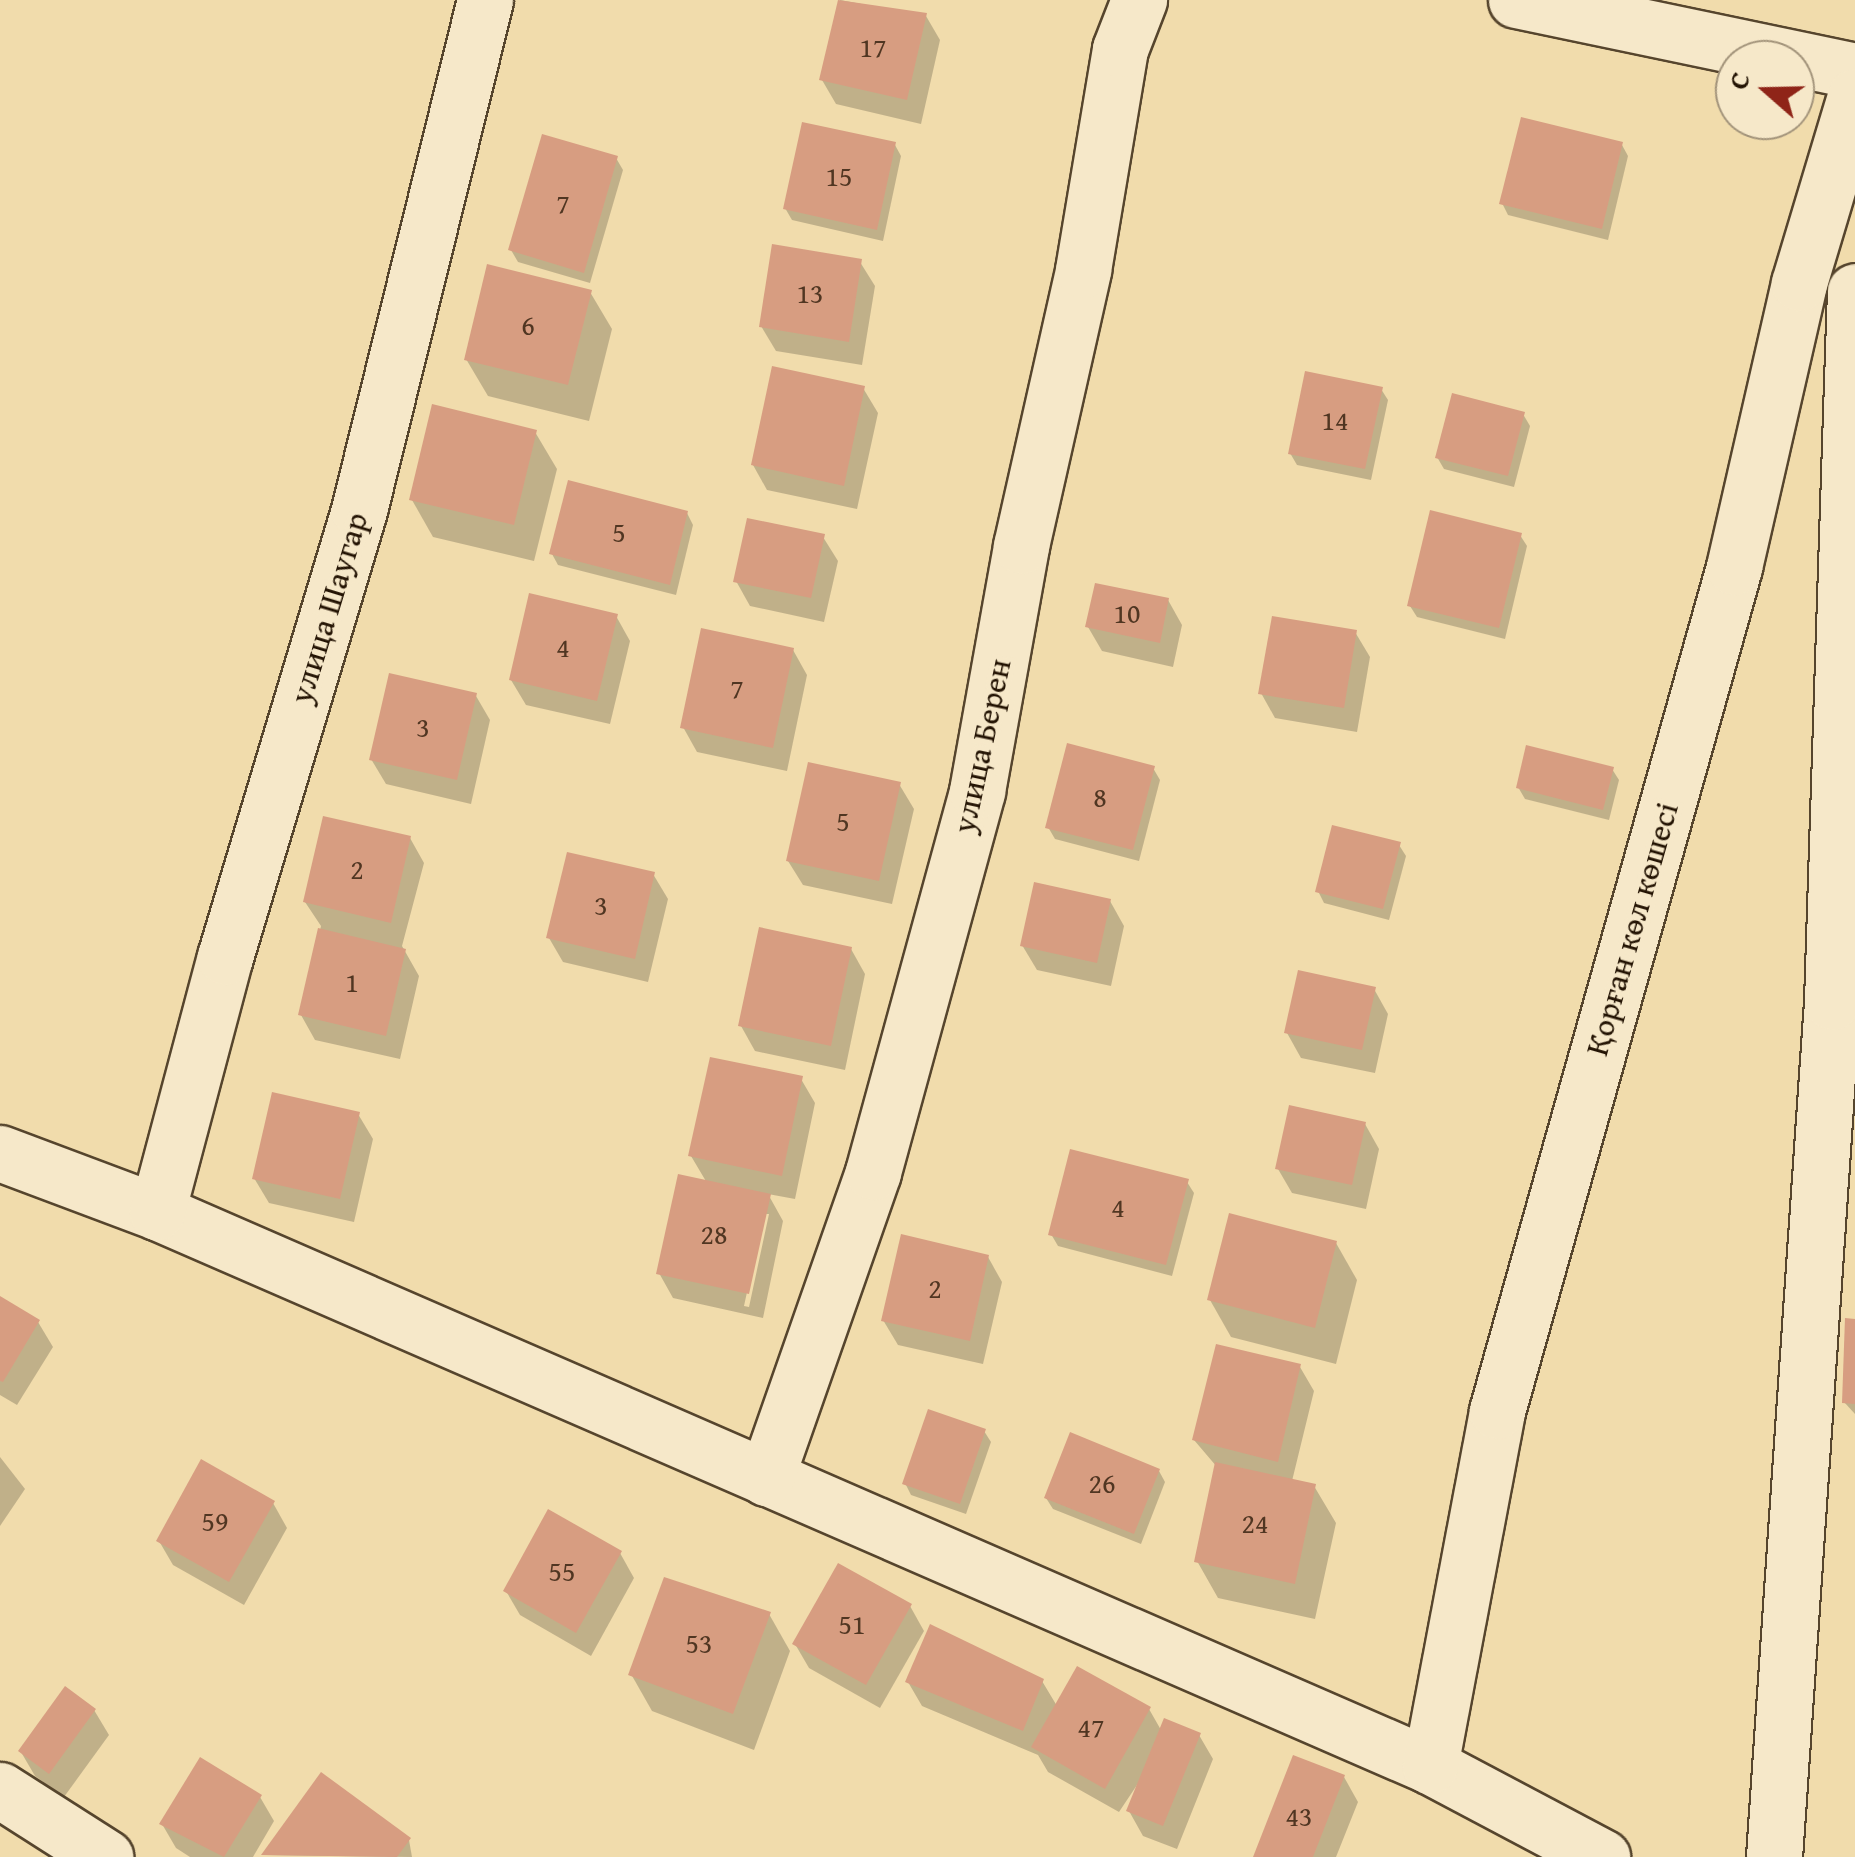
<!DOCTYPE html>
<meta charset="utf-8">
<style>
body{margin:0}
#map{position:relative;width:1855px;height:1857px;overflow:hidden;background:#f1dcac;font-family:"Gentium Book Plus",serif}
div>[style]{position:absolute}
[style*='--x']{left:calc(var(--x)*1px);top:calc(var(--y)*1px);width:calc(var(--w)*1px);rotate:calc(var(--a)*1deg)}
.shadow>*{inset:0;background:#0003}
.building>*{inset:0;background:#d79d81}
.roads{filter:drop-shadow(2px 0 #56452d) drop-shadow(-2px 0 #56452d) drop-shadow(0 2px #56452d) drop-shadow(0 -2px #56452d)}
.minor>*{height:55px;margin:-27.5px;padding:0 27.5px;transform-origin:27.5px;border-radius:27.5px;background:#f6e8c9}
span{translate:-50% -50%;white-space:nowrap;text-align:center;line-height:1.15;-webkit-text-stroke:10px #f6e8c9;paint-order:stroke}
.number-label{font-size:28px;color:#503622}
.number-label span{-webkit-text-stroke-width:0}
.street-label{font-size:32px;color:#231303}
.north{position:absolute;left:1715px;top:40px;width:100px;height:100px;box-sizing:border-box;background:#f6e8c9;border:2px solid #a2937a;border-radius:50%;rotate:290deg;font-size:28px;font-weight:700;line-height:40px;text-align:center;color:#231303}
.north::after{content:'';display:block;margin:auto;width:35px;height:45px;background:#8f2418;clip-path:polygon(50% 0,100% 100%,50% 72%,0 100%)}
</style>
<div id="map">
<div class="shadow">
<div style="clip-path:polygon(840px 0,926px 16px,940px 40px,921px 124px,836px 104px,822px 80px)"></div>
<div style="clip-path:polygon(895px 145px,901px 156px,883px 241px,792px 220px,785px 208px)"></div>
<div style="clip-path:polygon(1622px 145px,1628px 156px,1608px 240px,1508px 215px,1502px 203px)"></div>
<div style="clip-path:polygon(616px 158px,623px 170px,590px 283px,518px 262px,511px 250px)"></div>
<div style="clip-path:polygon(860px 262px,875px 286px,862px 365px,776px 351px,761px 326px)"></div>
<div style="clip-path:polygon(590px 292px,612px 329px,589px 421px,488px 396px,466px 359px)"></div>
<div style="clip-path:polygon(863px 388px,878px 413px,857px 509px,767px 490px,753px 465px)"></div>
<div style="clip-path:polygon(1381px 389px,1388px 400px,1371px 480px,1297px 465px,1290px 453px)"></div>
<div style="clip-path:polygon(1523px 414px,1530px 426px,1514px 487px,1444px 469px,1437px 457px)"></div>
<div style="clip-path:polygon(535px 432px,557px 469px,534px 561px,433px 537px,412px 500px)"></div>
<div style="clip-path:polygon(687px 513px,693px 525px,676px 595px,558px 565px,552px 554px)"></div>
<div style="clip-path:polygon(1520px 535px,1527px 546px,1505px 639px,1417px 617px,1410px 606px)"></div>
<div style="clip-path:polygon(823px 537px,838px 561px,824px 622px,750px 606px,736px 581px)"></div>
<div style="clip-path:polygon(1168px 600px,1182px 625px,1173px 667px,1102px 651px,1088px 627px)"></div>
<div style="clip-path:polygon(616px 616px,630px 641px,610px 724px,526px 705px,511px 680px)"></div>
<div style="clip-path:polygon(1355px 632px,1370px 657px,1357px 732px,1275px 718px,1261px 693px)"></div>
<div style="clip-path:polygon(793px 650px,807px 675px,787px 771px,697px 752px,683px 727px)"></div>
<div style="clip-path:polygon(476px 696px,490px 720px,471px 804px,386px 784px,371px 759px)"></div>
<div style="clip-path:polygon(1153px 768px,1160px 780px,1139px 861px,1055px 839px,1048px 827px)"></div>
<div style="clip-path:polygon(1612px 769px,1619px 780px,1609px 820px,1525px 799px,1518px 787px)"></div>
<div style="clip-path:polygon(899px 784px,914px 809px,892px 904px,803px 885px,788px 861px)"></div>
<div style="clip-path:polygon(410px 838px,424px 863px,402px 946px,419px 976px,400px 1059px,315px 1040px,301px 1015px,321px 926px,305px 902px)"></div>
<div style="clip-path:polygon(1399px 845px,1406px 856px,1389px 920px,1324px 903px,1318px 891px)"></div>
<div style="clip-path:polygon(653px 874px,668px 899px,648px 982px,563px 962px,549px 938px)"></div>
<div style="clip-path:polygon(1110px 901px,1124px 926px,1111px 986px,1037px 970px,1022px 945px)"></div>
<div style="clip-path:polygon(851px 949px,865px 974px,845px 1070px,755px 1051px,741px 1026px)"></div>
<div style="clip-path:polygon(1374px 989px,1388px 1014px,1375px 1073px,1301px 1058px,1287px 1033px)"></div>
<div style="clip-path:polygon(evenodd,801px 1079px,815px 1103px,795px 1199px,768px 1194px,783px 1221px,763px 1318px,673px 1298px,659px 1273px,707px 1183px,691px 1156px,801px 1079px,764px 1214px,769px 1214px,749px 1307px,744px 1306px,764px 1214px)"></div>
<div style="clip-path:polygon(358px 1114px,373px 1139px,354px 1222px,269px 1203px,254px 1178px)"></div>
<div style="clip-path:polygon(1365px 1124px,1379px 1149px,1366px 1209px,1292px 1193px,1278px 1169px)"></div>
<div style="clip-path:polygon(1187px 1182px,1194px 1193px,1172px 1276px,1058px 1246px,1051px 1234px)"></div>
<div style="clip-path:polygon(1336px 1243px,1357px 1280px,1336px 1364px,1231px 1337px,1210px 1300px)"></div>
<div style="clip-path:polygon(988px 1257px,1002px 1282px,983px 1364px,898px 1345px,883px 1320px)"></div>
<div style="clip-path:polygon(0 1299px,38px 1322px,53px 1347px,17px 1405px,0 1395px)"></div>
<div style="clip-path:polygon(1855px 1321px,1855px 1414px,1844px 1402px)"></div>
<div style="clip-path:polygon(1300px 1367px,1314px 1391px,1292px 1481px,1314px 1486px,1336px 1523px,1315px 1619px,1218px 1598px,1197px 1561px,1217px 1467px,1194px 1440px)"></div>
<div style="clip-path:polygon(984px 1431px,991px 1442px,966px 1514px,911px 1495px,905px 1483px)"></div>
<div style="clip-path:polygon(0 1457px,25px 1489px,0 1526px)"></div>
<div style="clip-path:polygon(1159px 1471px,1165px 1482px,1141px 1544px,1053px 1509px,1046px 1498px)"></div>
<div style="clip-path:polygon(273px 1503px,287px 1528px,244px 1605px,173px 1565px,159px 1541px)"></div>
<div style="clip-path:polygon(620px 1553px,634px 1578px,591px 1656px,520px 1615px,506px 1591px)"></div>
<div style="clip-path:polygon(910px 1606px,924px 1631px,880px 1708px,809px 1668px,795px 1644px)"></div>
<div style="clip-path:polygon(769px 1614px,790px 1651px,754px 1750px,652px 1711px,631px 1674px)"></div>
<div style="clip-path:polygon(1042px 1681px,1057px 1706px,1149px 1709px,1161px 1730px,1199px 1735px,1213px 1759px,1177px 1849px,1143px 1836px,1129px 1811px,1143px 1776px,1119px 1812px,1048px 1772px,1038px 1755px,922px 1706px,908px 1682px)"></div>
<div style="clip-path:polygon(94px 1710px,109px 1735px,64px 1797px,35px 1776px,21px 1752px)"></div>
<div style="clip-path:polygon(1344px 1777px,1358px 1802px,1336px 1857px,1255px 1857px)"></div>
<div style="clip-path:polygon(260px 1797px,274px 1821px,253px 1857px,190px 1857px,176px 1848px,162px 1824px)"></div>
<div style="clip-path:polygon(409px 1840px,412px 1857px,264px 1855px)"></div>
</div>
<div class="building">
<div style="clip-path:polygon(838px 0,927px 13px,907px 100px,819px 80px)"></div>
<div style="clip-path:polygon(1521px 117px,1623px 142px,1602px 229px,1499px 204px)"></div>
<div style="clip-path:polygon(802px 122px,896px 142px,877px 230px,783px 209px)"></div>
<div style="clip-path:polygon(542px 134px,618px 156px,584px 273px,508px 250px)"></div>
<div style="clip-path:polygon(772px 244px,862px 259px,849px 342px,759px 327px)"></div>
<div style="clip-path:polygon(487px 264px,592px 290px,568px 385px,464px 360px)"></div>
<div style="clip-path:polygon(772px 366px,865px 386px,844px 486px,751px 465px)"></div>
<div style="clip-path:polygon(1305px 371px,1383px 387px,1365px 469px,1288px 454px)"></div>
<div style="clip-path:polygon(1452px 393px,1525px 412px,1508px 476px,1435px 458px)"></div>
<div style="clip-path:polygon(432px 404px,537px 430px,514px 525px,409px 500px)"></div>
<div style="clip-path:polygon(568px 480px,688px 511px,670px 585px,549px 554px)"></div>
<div style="clip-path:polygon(1430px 510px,1522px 533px,1499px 628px,1407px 606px)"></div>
<div style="clip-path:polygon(747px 518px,825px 534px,811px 598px,733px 582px)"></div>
<div style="clip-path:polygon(1095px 583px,1169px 598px,1160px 643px,1085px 627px)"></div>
<div style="clip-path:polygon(529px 593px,618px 614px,597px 701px,509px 680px)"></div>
<div style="clip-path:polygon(1272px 616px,1357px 630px,1344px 708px,1258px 694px)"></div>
<div style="clip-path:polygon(701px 628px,794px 648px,773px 748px,680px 728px)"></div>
<div style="clip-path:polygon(389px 673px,477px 693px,457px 780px,369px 760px)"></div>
<div style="clip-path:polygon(1067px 743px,1155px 766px,1133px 850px,1045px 828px)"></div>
<div style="clip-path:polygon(1526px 745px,1614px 767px,1603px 810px,1516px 788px)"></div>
<div style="clip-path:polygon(808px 762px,901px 782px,879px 881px,786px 861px)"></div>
<div style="clip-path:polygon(323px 816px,411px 836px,391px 923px,303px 902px)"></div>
<div style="clip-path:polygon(1332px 825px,1401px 842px,1383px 909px,1315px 892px)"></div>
<div style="clip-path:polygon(567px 852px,655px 872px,635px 959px,546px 938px)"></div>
<div style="clip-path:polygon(1034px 882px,1111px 899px,1097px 963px,1020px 946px)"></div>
<div style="clip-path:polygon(759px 927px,852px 947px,831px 1046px,738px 1026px)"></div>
<div style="clip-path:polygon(318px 928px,406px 949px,386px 1036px,298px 1015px)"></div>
<div style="clip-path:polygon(1298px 970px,1376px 987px,1362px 1050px,1284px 1033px)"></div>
<div style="clip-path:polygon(710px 1057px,803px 1076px,782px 1176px,688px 1156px)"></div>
<div style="clip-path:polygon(272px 1092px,360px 1112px,340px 1199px,252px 1179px)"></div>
<div style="clip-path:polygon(1289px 1105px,1366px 1122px,1352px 1185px,1275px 1169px)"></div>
<div style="clip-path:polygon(1070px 1149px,1189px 1179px,1166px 1265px,1048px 1235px)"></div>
<div style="clip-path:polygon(678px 1174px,771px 1194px,749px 1294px,656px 1274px)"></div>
<div style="clip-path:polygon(1229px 1213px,1337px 1241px,1315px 1328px,1207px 1300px)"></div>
<div style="clip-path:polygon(901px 1234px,989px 1255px,970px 1341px,881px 1321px)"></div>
<div style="clip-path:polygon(0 1296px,40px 1320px,3px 1382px,0 1381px)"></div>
<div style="clip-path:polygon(1845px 1318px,1855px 1319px,1855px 1404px,1842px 1403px)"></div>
<div style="clip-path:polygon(1216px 1344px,1301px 1364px,1278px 1462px,1192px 1440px)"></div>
<div style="clip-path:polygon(928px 1409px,986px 1429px,960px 1504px,902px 1484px)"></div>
<div style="clip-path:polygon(1070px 1432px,1160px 1469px,1134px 1534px,1044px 1498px)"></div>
<div style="clip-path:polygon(201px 1459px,275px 1501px,229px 1582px,156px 1541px)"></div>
<div style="clip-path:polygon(1215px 1462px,1316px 1484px,1295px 1584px,1194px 1562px)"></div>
<div style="clip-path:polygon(548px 1509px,622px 1551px,576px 1633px,503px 1591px)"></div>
<div style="clip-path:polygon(838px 1563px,912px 1604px,866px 1685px,792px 1644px)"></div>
<div style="clip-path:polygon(664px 1577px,771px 1612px,733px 1714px,628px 1675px)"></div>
<div style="clip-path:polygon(930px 1624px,1044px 1679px,1023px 1731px,905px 1682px)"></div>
<div style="clip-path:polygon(1077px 1666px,1151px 1707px,1105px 1789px,1031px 1747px)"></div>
<div style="clip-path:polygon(65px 1686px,96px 1709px,49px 1774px,18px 1751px)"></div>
<div style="clip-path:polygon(1164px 1718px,1201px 1733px,1163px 1826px,1126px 1811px)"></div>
<div style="clip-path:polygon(1293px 1755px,1345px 1775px,1313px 1857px,1253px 1857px)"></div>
<div style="clip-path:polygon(200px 1757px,262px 1795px,224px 1857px,159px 1824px)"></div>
<div style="clip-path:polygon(321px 1772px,411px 1838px,397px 1857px,261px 1855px)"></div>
</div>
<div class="roads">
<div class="minor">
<div style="--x:1516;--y:0;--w:346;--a:11.8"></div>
<div style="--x:0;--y:1153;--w:168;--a:20.6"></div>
<div style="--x:157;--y:1212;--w:1388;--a:23.52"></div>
<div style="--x:1430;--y:1766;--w:195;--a:27.9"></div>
<div style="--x:157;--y:1212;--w:264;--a:-75.1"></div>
<div style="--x:225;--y:957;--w:467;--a:-73.3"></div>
<div style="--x:359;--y:510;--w:525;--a:-76.12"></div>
<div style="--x:766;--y:1478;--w:324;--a:-70.7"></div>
<div style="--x:873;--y:1172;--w:395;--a:-74.7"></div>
<div style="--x:977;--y:791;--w:249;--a:-79.8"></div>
<div style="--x:1021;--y:546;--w:283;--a:-77.3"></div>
<div style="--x:1083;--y:270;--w:224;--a:-80.5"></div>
<div style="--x:1120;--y:49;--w:53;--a:-68.8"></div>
<div style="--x:1430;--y:1766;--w:361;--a:-79.3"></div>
<div style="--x:1497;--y:1411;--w:877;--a:-74.31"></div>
<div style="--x:1734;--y:567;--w:291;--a:-77.1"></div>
<div style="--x:1799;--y:283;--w:195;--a:-73.3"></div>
<div style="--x:0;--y:1790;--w:125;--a:32.5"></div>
<div style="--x:1774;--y:1857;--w:857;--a:-86.12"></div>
<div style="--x:1832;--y:1002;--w:711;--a:-88.15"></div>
</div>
</div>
<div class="number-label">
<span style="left:873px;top:47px">17</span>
<span style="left:839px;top:176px">15</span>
<span style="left:563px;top:203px">7</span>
<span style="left:810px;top:293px">13</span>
<span style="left:528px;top:325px">6</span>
<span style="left:1335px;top:420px">14</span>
<span style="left:619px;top:532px">5</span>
<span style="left:1127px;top:613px">10</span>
<span style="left:563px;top:647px">4</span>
<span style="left:737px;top:688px">7</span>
<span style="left:423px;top:727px">3</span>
<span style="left:1100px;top:797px">8</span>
<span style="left:843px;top:821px">5</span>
<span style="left:357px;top:869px">2</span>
<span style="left:601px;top:905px">3</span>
<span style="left:352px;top:982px">1</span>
<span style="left:1118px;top:1207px">4</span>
<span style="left:714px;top:1234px">28</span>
<span style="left:935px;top:1288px">2</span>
<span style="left:1102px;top:1483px">26</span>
<span style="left:215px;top:1521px">59</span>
<span style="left:1255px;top:1523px">24</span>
<span style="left:562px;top:1571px">55</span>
<span style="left:852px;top:1624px">51</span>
<span style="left:699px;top:1643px">53</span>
<span style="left:1091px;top:1727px">47</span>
<span style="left:1299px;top:1816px">43</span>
</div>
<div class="street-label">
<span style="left:329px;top:608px;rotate:-73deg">улица Шаугар</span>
<span style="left:982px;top:746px;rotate:-78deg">улица Берен</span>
<span style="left:1632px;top:929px;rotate:-74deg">Қорған көл көшесі</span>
</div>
<div class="north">С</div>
</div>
